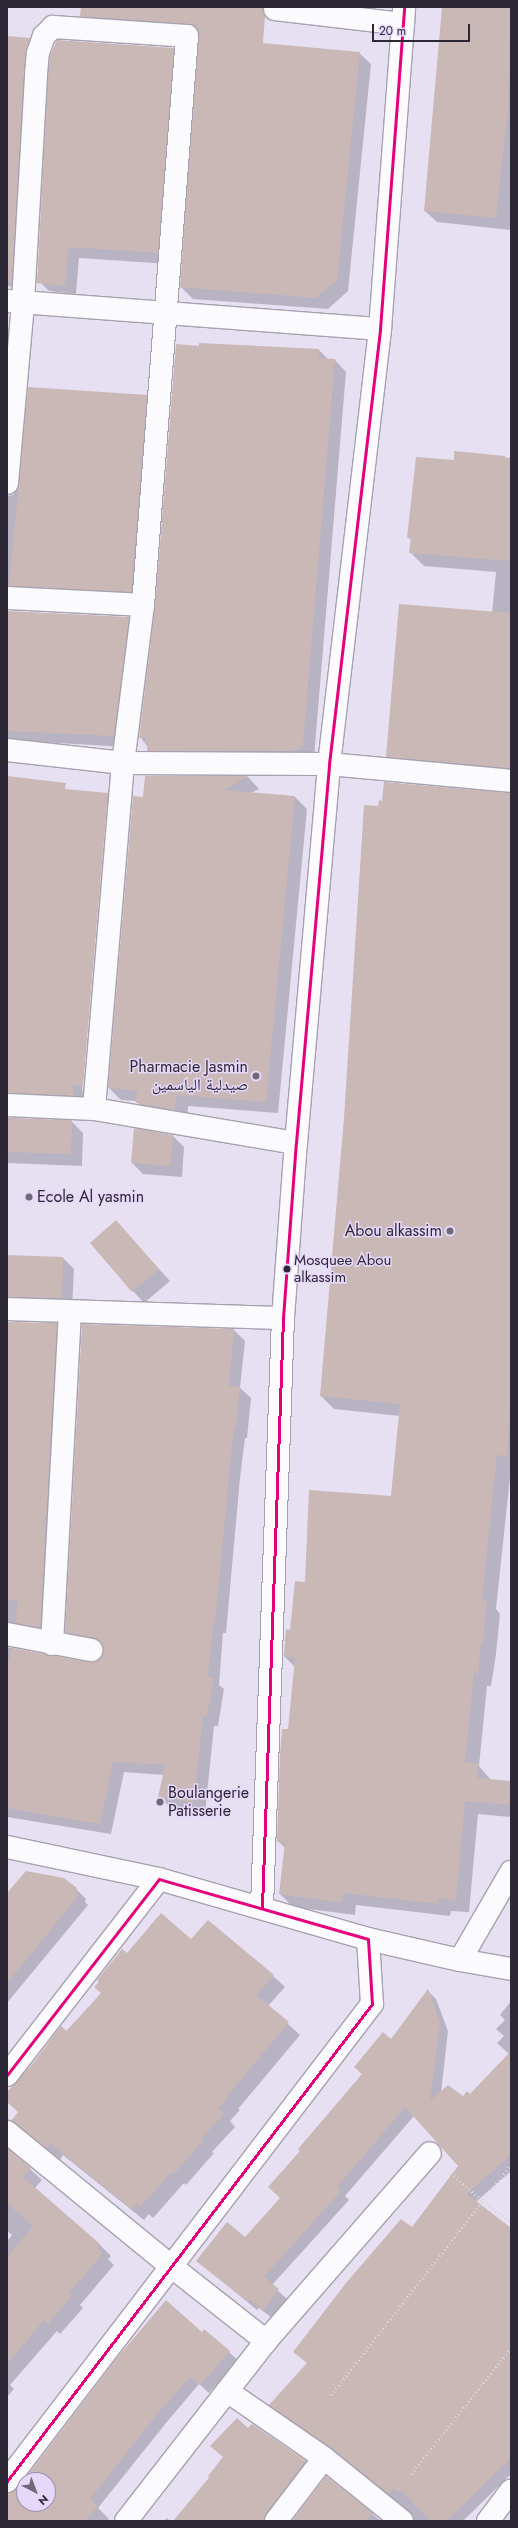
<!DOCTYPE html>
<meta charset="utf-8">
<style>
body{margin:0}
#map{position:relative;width:518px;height:2528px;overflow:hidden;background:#e7e0f3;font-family:Jost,"Noto Naskh Arabic",sans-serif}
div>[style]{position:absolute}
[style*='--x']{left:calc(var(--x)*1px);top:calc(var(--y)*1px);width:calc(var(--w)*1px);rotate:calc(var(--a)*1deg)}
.shadow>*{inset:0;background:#0003}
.building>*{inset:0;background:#c9b8b6}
.path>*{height:2.5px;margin-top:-1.25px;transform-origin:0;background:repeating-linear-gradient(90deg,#d9d7dc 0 1px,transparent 0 4px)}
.roads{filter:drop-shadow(1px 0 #a7a1af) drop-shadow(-1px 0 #a7a1af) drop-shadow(0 1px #a7a1af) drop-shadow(0 -1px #a7a1af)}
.minor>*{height:22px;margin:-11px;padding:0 11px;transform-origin:11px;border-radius:11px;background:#fbfafd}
.tertiary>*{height:22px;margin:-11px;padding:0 11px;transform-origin:11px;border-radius:11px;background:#fbfafd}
.bus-1>*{height:3px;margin:-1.5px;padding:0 1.5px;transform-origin:1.5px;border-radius:1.5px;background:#e5007d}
.dots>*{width:11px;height:11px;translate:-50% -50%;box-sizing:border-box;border:2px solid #e6d8fb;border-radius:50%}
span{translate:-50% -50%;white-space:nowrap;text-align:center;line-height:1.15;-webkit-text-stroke:3px #e6d8fb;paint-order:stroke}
.bus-label{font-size:15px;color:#2d2835}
.left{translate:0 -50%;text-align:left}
.poi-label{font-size:16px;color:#2d2835}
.right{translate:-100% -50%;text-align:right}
.frame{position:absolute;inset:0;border:8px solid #2d2835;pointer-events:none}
.north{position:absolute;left:16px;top:2472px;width:40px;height:40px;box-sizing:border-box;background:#e6d8fb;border:1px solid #9c92ac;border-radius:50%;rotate:138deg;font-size:11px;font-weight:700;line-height:16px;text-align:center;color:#2d2835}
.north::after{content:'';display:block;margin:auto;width:14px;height:18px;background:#6e6878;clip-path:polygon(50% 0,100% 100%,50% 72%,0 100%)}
.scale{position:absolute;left:372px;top:24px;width:98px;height:18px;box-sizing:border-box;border:2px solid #2d2835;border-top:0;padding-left:5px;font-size:12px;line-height:14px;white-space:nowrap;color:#2d2835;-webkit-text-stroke:3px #e6d8fb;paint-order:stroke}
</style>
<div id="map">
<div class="shadow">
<div style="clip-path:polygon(82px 7px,199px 7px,197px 34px,92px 27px,81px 16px)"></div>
<div style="clip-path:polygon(298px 7px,370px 7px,369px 13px)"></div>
<div style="clip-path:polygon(443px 7px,511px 7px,511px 230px,437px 222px,425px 211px)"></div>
<div style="clip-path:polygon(7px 37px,30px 39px,41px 50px,23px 288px,7px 286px)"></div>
<div style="clip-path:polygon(173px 49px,184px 60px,169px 264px,79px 258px,76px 294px,49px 291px,38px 280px)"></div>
<div style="clip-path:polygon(359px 53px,371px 64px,348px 291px,328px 309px,193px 299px,181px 287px)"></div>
<div style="clip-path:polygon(7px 339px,10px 342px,7px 475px)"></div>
<div style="clip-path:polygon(200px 344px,319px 350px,328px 359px,335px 360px,346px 372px,314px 758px,160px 762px,140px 737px)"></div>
<div style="clip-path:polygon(146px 396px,158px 407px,142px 603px,7px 604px,7px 496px,13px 495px,20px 484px)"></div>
<div style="clip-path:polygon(455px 452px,511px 458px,511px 780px,401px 770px,387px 756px,492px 613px,496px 572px,424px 566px,411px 553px,412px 541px,408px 537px,454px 461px)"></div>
<div style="clip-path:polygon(7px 612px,128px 618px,140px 629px,125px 747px,7px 740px)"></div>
<div style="clip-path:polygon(146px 777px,248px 777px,259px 789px,251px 793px,295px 797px,307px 809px,278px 1113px,188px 1106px,187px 1121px,149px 1115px,137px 1101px,121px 1100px,109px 1088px)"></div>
<div style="clip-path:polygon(evenodd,7px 785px,107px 794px,119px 806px,84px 1107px,7px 1115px,7px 785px,106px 804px,108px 804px,84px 1091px,82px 1091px,106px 804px)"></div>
<div style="clip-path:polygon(511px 794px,511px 1468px,496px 1609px,500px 1614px,496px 1654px,491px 1686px,487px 1686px,479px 1766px,491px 1780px,511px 1782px,511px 1817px,478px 1814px,469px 1912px,451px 1911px,450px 1916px,356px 1905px,355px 1915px,293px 1907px,280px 1894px,286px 1849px,278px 1841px,295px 1667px,284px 1656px,306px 1583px,391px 1497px,400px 1416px,334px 1409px,321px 1396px,345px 1118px,379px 807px)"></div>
<div style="clip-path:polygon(7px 1118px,71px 1121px,83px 1133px,82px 1166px,7px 1163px)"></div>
<div style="clip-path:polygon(173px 1136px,184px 1147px,182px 1177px,143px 1174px,132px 1163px)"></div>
<div style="clip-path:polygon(116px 1222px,170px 1281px,144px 1303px,133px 1291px)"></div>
<div style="clip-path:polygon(7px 1256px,63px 1258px,74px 1269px,72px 1309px,7px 1317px)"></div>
<div style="clip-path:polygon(7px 1322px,56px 1324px,68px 1335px,51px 1638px,7px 1641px)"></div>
<div style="clip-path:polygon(234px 1330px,245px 1341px,240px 1388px,251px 1398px,247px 1438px,245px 1438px,240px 1478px,226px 1633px,223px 1633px,219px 1685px,224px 1689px,218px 1726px,214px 1726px,205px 1813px,170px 1807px,159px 1796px,164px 1775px,124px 1772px,111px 1834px,7px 1817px,7px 1647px,51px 1657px,89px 1663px,96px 1663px,104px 1653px,104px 1649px,77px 1643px,66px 1632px)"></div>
<div style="clip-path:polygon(76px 1889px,86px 1899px,85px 1902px,88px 1905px,7px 2003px,7px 1894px)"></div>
<div style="clip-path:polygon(191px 1941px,273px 1976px,285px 1987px,268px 2006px,300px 2035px,238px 2109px,240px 2110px,230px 2121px,235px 2127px,212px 2152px,214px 2153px,186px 2185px,184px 2183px,153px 2218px,149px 2214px,144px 2220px,63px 2155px,60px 2160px,24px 2132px,13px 2121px,19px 2113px,7px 2100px,7px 2094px,102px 1993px,127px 1955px)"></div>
<div style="clip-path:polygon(428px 1991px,436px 1999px,448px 2031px,441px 2093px,463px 2098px,470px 2095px,509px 2054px,497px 2043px,504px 2036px,496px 2029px,505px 2020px,500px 2015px,511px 2001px,511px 2171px,476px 2202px,511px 2229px,511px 2474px,463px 2521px,414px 2521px,413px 2515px,342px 2457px,279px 2413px,271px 2405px,308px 2364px,295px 2352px,412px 2229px,459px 2166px,414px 2116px,345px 2196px,349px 2200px,272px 2285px,287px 2299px,272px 2318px,259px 2308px,257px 2310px,198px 2261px,245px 2238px,281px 2198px,302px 2151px,363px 2075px,355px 2067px,391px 2040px)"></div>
<div style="clip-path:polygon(7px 2148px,42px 2180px,35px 2188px,100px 2245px,111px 2256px,108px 2259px,114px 2265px,80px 2305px,83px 2308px,60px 2334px,57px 2331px,10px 2385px,14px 2389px,7px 2397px,7px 2241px,12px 2235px,7px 2231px)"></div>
<div style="clip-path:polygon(204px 2331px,238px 2360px,209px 2393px,199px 2384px,166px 2423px,98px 2508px,109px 2519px,107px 2521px,7px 2521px,7px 2494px,18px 2489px,24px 2481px,24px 2504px,48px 2504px,48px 2480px,25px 2480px)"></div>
<div style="clip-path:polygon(248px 2430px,305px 2462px,314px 2470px,275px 2521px,174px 2521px)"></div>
<div style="clip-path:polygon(326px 2477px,381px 2521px,293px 2521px)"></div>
<div style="clip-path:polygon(167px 2518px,170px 2521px,164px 2521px)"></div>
</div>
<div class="building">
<div style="clip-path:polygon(81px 7px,263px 7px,265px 16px,263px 43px,360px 52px,337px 280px,316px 298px,180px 287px,198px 31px,194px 26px,188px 24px,80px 16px)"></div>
<div style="clip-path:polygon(442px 7px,511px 7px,508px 110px,496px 218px,424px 211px)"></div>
<div style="clip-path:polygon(7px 36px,30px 38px,26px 52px,24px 73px,12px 282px,7px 281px)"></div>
<div style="clip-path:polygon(57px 40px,174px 48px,158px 253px,68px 247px,65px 286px,37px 283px,48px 75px,50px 56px)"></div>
<div style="clip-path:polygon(199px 343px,319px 349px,318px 358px,335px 359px,303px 746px,293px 751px,147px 751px,148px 743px,145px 743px,145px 738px,139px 738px,155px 606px,176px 344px,199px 346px)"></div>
<div style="clip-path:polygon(28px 387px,147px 395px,131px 592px,9px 586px)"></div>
<div style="clip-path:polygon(454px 451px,505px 456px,505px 458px,511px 459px,511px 561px,409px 553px,411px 538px,407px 538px,416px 457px,454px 460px)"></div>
<div style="clip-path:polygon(399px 604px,511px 613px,511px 768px,386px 757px)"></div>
<div style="clip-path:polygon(7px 611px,129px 617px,114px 736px,7px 731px)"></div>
<div style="clip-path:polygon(7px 776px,66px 783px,65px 789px,108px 793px,83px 1086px,73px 1085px,73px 1096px,7px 1093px)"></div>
<div style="clip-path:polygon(145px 776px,248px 776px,224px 790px,295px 796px,266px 1102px,177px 1095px,175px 1110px,136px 1103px,137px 1091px,108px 1088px,133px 796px,143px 797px)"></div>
<div style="clip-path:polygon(384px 782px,511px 793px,511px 1396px,507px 1456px,497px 1455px,482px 1599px,487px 1600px,483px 1642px,481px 1642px,478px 1674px,474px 1673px,465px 1762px,478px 1763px,477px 1778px,511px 1781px,511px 1805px,465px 1801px,456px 1900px,438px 1898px,438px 1904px,343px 1893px,342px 1903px,279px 1894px,285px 1842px,277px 1842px,280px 1754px,282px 1729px,288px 1729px,295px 1658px,283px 1656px,284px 1654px,286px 1629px,290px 1630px,295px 1581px,305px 1582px,309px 1490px,391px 1496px,400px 1404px,320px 1396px,344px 1118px,364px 805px,378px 806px,379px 800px,382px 801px)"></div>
<div style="clip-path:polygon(7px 1118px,72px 1120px,71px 1154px,7px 1152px)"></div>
<div style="clip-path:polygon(134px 1128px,173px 1135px,170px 1166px,131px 1163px)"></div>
<div style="clip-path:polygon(116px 1220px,159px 1269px,132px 1292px,90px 1243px)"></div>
<div style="clip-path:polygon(7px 1255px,63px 1257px,62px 1298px,7px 1297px)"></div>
<div style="clip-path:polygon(7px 1322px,57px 1323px,40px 1628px,16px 1623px,17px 1600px,7px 1599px)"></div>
<div style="clip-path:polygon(82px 1324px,234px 1329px,229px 1386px,240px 1386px,236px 1428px,234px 1428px,230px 1466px,215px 1623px,213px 1623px,208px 1677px,214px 1677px,207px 1716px,203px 1715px,194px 1803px,158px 1797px,165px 1765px,113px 1762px,100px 1824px,7px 1808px,7px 1667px,12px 1648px,89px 1662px,100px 1658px,103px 1652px,99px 1640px,65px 1632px)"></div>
<div style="clip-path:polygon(26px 1871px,64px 1878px,77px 1888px,75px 1892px,79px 1895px,7px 1983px,7px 1893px)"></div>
<div style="clip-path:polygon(161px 1913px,191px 1939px,208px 1920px,274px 1975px,256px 1995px,289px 2022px,227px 2096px,228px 2098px,218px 2109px,224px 2114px,201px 2139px,203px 2141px,174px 2174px,172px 2172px,140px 2207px,137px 2203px,132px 2209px,51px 2144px,47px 2149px,11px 2121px,18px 2112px,7px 2102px,7px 2092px,34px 2062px,61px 2026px,67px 2031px,101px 1993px,94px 1987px,99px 1982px,97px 1980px,122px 1949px,127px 1953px)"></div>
<div style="clip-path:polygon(428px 1989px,440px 2022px,430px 2101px,448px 2085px,463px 2096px,467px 2091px,470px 2094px,511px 2051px,511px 2154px,467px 2194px,511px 2228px,511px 2458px,446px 2521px,431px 2521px,401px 2490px,398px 2492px,394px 2488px,389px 2494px,332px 2448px,269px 2405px,307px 2363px,293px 2352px,346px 2283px,401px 2219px,412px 2227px,458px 2166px,405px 2107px,337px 2187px,341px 2191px,264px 2277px,279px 2289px,263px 2310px,250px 2300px,248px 2302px,196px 2261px,227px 2222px,245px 2237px,280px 2198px,268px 2187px,300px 2151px,298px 2149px,362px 2074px,354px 2067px,383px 2032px,391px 2039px)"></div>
<div style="clip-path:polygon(7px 2148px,31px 2168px,23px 2177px,100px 2244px,97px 2248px,103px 2253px,69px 2293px,72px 2296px,48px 2324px,44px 2320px,7px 2364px,7px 2257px,33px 2226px,7px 2203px)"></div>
<div style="clip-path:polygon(evenodd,166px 2300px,202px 2332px,204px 2329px,230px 2351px,200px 2385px,190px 2377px,157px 2414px,90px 2499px,98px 2506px,85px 2521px,7px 2521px,7px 2493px,17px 2489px,117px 2358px,166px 2300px,24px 2480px,48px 2480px,48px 2504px,24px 2504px,24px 2480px)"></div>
<div style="clip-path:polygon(237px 2418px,248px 2428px,252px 2424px,306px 2461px,266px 2513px,264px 2521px,173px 2521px,209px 2478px,208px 2476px,223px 2457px,210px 2446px)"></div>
<div style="clip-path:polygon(326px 2476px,373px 2513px,366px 2521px,292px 2521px)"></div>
</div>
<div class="path">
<div style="--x:451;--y:2173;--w:43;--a:41.2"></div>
<div style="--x:483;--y:2201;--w:35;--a:37"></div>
<div style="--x:331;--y:2395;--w:292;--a:-52"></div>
<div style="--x:411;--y:2474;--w:161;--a:-51.6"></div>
</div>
<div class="roads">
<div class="minor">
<div style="--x:275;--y:9;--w:129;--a:6.7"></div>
<div style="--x:7;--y:301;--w:374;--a:4.3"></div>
<div style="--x:7;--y:483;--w:182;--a:-84.9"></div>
<div style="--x:23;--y:302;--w:228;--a:-86.7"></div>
<div style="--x:36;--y:74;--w:21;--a:-85"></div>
<div style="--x:38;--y:53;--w:18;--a:-71"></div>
<div style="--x:44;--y:36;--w:13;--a:-45"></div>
<div style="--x:53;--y:27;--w:134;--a:3.8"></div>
<div style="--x:187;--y:36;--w:571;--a:94.42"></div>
<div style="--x:143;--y:605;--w:159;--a:97.2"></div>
<div style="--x:123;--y:763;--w:347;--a:94.8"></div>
<div style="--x:7;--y:598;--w:136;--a:2.9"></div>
<div style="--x:7;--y:750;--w:117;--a:6.4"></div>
<div style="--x:123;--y:763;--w:206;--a:0.3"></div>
<div style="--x:329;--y:764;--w:183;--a:5.3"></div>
<div style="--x:7;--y:1105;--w:87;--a:2.6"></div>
<div style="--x:94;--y:1109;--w:205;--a:9.6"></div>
<div style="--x:7;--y:1309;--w:276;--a:1.9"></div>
<div style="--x:7;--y:1634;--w:86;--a:10.8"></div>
<div style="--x:52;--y:1644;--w:331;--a:-86.9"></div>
<div style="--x:7;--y:2132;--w:213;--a:39.3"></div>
<div style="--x:172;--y:2267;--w:120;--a:38.2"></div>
<div style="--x:227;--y:2391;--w:118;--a:34.6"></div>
<div style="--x:324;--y:2458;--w:100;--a:38.9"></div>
<div style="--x:126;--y:2521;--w:228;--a:-52.1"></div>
<div style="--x:266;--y:2341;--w:249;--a:-48.9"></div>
<div style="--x:276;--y:2521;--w:79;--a:-52.7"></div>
<div style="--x:488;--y:2521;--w:38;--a:-53"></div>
</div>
<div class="tertiary">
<div style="--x:7;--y:1847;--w:155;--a:11.9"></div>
<div style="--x:159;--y:1879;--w:217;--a:16"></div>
<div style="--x:368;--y:1939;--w:94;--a:12.9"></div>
<div style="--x:460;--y:1960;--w:52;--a:10"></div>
<div style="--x:262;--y:1907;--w:589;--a:-87.96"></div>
<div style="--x:283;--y:1318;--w:175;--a:-85.8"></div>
<div style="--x:296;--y:1143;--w:380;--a:-85"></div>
<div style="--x:329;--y:764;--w:438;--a:-83.3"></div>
<div style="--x:380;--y:329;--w:323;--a:-85.7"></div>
<div style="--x:460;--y:1960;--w:102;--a:-59.9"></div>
<div style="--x:7;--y:2075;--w:248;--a:-52.2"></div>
<div style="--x:7;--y:2481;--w:601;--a:-52.58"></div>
<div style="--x:372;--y:2004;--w:65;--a:-93.5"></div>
</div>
</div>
<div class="bus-1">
<div style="--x:262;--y:1907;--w:589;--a:-87.96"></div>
<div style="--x:283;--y:1318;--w:175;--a:-85.8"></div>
<div style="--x:296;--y:1143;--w:380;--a:-85"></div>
<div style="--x:329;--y:764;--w:438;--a:-83.3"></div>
<div style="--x:380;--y:329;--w:323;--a:-85.7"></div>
<div style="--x:7;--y:2075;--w:248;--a:-52.2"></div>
<div style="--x:159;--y:1879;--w:217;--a:16"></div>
<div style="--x:368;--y:1939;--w:65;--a:86.5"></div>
<div style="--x:372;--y:2004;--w:601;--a:127.42"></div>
</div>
<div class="dots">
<div style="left:256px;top:1076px;background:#6e6878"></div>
<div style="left:29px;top:1197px;background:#6e6878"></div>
<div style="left:450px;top:1231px;background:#6e6878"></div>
<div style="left:287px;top:1269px;background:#2d2835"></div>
<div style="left:160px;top:1802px;background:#6e6878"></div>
</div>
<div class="bus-label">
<span class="left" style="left:294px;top:1269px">Mosquee Abou<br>alkassim</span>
</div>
<div class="poi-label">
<span class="right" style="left:248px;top:1076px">Pharmacie Jasmin<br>صيدلية الياسمين</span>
<span class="left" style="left:37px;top:1197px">Ecole Al yasmin</span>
<span class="right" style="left:442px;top:1231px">Abou alkassim</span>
<span class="left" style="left:168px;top:1802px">Boulangerie<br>Patisserie</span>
</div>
<div class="frame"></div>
<div class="north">N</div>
<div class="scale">20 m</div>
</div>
